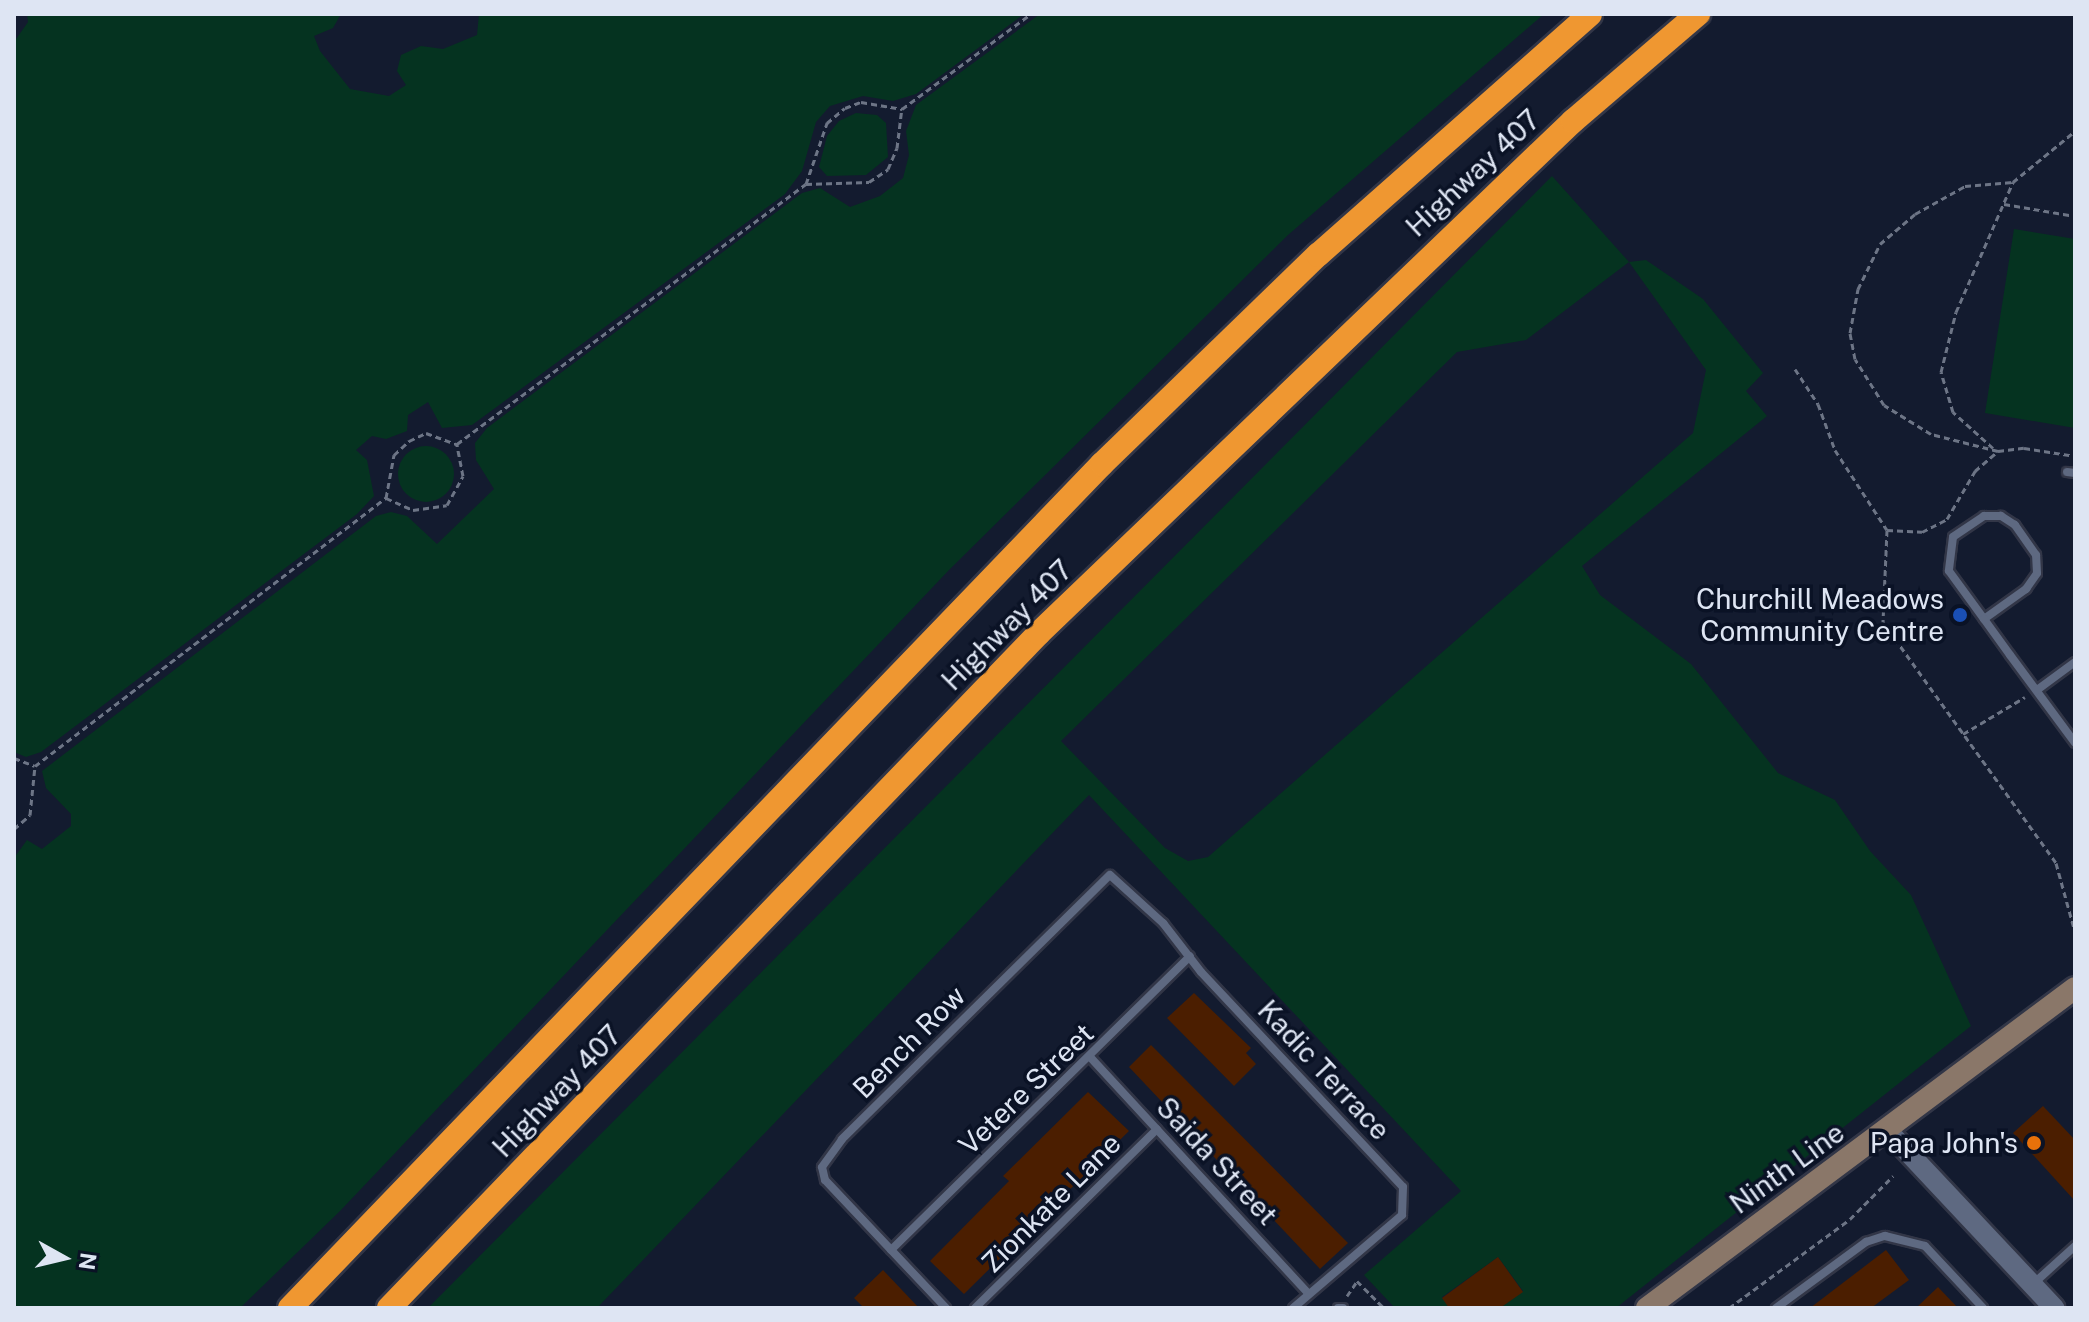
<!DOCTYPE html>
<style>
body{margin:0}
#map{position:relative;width:2089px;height:1322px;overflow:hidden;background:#131b2f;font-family:"Public Sans",sans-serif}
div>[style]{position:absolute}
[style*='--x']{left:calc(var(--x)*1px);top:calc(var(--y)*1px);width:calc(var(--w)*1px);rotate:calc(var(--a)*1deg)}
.green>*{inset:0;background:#053320}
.round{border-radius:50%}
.building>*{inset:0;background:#4b1e00}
.path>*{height:3px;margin-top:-1.5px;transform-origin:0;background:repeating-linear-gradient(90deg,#6d7586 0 6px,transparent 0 10px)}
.roads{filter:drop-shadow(2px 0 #323647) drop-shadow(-2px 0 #323647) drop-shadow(0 2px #323647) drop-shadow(0 -2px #323647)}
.service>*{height:8px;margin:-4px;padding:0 4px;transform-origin:4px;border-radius:4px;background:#5e6981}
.tertiary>*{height:20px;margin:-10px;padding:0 10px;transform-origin:10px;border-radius:10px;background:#5e6981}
.secondary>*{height:22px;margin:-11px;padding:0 11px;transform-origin:11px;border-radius:11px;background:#8a7769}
.motorway>*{height:24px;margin:-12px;padding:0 12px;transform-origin:12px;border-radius:12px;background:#ef9731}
.dots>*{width:22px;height:22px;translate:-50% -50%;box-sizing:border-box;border:4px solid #0a1225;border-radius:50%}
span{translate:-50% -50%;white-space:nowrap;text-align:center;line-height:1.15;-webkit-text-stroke:7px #0a1225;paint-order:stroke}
.street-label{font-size:28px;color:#dee5f3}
.poi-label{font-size:28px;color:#dee5f3}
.right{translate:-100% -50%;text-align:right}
.frame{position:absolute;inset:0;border:16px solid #dee5f3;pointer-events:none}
.north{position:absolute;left:24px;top:1218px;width:80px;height:80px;-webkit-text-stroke:6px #0a1225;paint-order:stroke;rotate:98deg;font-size:22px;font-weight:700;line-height:32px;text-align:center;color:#dee5f3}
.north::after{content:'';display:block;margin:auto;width:28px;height:36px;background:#dee5f3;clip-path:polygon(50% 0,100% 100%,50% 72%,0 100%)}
</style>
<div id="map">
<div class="green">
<div style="clip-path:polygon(27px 14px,341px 14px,333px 28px,314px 36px,320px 51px,350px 89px,389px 96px,406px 85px,397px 71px,401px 55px,421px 46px,443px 49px,477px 35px,479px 14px,1024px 14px,916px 94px,893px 101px,863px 96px,830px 106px,816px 122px,802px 171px,785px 194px,472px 425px,442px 428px,428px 402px,408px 415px,407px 431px,386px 439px,372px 436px,356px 450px,367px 460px,374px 496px,357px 514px,41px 752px,26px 757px,14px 752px,14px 42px,28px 22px)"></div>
<div style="clip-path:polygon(1040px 14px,1544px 14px,1288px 235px,949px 570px,340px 1211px,240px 1308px,14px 1308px,14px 858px,27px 840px,42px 849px,71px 826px,71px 814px,46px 788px,42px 771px,376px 516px,391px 512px,407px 516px,437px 544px,494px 489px,476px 460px,475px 443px,487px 428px,802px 193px,820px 188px,850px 207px,880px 196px,903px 178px,909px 155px,906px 131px,916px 105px)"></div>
<div style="clip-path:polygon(856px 113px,877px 115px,886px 123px,888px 157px,866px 175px,827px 176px,819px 167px,827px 136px,839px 121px)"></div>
<div style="clip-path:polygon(evenodd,1552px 176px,1629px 262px,1646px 260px,1703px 299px,1763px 373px,1746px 391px,1767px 416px,1582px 566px,1600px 595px,1691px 664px,1778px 773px,1835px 800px,1870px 851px,1911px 895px,1971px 1026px,1616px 1308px,1500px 1308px,1523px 1291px,1498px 1257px,1442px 1297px,1449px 1308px,1395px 1308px,1364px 1275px,1461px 1191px,1089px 795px,597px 1308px,428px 1308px,1552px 176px,1629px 262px,1706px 370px,1693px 433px,1208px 857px,1188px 861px,1165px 848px,1061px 741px,1457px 352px,1526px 340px,1629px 262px)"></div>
<div style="clip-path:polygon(2014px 229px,2075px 239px,2075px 428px,1985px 413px)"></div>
<div class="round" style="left:398px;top:446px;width:56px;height:56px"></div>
</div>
<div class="building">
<div style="clip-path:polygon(1194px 993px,1251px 1048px,1246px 1053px,1256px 1064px,1234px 1086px,1167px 1018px)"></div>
<div style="clip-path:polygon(1151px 1045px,1348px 1243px,1320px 1269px,1129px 1067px)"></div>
<div style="clip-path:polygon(1088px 1092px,1129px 1131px,964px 1294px,930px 1261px,1009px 1181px,1003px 1176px)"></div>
<div style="clip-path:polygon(2043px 1106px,2075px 1140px,2075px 1201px,2013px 1133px)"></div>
<div style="clip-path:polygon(1886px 1250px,1909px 1280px,1871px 1308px,1810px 1308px)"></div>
<div style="clip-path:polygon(1498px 1257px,1523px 1292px,1500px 1308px,1449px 1308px,1442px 1298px)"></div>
<div style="clip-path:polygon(883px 1270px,919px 1308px,864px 1308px,854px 1298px)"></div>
<div style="clip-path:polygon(1938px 1287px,1958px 1308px,1916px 1308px)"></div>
</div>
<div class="path">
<div style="--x:414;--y:14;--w:30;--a:0"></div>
<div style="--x:806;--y:184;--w:65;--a:-71"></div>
<div style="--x:827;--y:123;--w:23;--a:-40"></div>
<div style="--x:845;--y:108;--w:17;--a:-21"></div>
<div style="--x:861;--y:102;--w:42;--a:9.7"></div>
<div style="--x:2004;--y:204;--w:72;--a:9.6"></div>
<div style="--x:1795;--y:369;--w:42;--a:56.7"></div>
<div style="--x:1818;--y:404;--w:49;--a:69.7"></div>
<div style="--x:1835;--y:450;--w:95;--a:57"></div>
<div style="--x:1887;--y:530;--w:35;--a:3"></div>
<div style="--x:1922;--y:532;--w:28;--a:-27"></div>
<div style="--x:1947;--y:519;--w:56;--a:-59.7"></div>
<div style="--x:1975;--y:471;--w:30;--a:-41"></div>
<div style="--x:1998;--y:451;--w:26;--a:-7"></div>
<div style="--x:2024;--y:448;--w:52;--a:8.9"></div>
<div style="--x:1993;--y:448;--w:54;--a:-138"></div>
<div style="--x:1953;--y:412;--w:42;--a:-106.7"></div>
<div style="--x:1941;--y:372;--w:62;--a:-76"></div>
<div style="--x:1956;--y:312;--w:142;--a:-66.3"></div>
<div style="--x:2013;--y:182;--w:80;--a:-39.4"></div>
<div style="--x:1998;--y:451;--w:69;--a:-165.8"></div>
<div style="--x:1931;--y:434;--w:55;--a:-148.3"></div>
<div style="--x:1884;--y:405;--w:54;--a:-122.2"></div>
<div style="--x:1855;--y:359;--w:26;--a:-101"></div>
<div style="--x:1850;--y:333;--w:45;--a:-79.7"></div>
<div style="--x:1858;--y:289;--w:50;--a:-63.9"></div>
<div style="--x:1880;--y:244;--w:46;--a:-40.6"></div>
<div style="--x:1915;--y:214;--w:57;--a:-29.2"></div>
<div style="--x:1965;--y:186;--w:48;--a:-4.8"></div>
<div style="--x:386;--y:498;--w:44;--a:-79.5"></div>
<div style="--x:394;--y:455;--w:21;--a:-43"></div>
<div style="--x:409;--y:441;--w:19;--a:-25"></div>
<div style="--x:426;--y:433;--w:33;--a:20"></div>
<div style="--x:1887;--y:530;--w:92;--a:92.5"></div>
<div style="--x:1883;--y:622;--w:297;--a:54.3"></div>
<div style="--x:2056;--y:863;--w:72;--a:74.6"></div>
<div style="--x:1963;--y:734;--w:72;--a:-30.8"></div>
<div style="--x:14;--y:758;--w:22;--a:21"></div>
<div style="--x:14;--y:829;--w:21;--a:-41"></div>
<div style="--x:30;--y:815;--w:49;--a:-84.2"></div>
<div style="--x:35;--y:766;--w:442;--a:-37.4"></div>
<div style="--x:386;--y:498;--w:30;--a:24"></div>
<div style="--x:413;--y:510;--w:34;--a:-8"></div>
<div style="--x:447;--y:505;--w:33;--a:-61"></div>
<div style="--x:463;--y:476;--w:33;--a:-101"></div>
<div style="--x:457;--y:444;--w:435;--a:-36.7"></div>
<div style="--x:806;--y:184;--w:63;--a:-1.8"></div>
<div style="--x:869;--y:182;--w:23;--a:-34"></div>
<div style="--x:888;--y:169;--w:23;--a:-67"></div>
<div style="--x:897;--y:148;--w:39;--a:-83"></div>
<div style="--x:902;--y:109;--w:160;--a:-36.4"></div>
<div style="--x:1347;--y:1296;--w:18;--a:-56"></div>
<div style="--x:1357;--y:1281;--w:38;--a:45"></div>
<div style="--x:1729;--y:1308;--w:150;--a:-36.3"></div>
<div style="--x:1850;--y:1219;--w:61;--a:-45"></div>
</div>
<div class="roads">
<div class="service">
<div style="--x:2067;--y:472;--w:8;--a:7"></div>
<div style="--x:1984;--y:619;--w:52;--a:-35.5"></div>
<div style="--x:2026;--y:589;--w:19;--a:-55"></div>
<div style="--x:2037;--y:573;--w:18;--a:-93"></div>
<div style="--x:2036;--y:555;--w:37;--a:-125"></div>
<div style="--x:2015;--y:525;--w:17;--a:-147"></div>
<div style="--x:2001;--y:516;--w:17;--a:180"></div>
<div style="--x:1984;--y:516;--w:37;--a:146"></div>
<div style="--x:1953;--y:537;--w:34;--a:97"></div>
<div style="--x:1949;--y:571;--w:59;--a:53.9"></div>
<div style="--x:1984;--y:619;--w:44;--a:54.2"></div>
<div style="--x:2010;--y:655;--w:109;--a:53.5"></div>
<div style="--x:2037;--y:690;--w:47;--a:-36.4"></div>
<div style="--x:1091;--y:1058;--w:321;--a:47.3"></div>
<div style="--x:891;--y:1250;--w:419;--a:-44.5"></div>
<div style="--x:2033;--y:1284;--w:57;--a:-42.1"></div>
<div style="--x:946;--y:1308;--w:176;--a:-133.4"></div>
<div style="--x:825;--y:1180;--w:13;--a:-103"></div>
<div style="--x:822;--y:1167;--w:34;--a:-54"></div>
<div style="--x:842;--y:1139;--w:376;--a:-44.6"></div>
<div style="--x:1110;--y:875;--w:72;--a:42.2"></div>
<div style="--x:1163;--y:923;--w:62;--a:52.2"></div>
<div style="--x:1201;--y:972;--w:295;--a:46.8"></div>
<div style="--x:1403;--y:1187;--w:28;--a:92"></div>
<div style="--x:1402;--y:1215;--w:143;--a:139.5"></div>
<div style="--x:975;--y:1308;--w:255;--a:-44.5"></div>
<div style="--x:1338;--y:1308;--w:5;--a:0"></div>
<div style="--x:1776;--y:1308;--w:112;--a:-36.3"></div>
<div style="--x:1866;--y:1242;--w:20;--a:-18"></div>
<div style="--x:1885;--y:1236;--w:41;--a:14"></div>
<div style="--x:1925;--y:1246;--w:85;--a:46.9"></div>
</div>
<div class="tertiary">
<div style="--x:1888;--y:1131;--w:243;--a:46.8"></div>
</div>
<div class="secondary">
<div style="--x:1647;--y:1308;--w:534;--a:-36.78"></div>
</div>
<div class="motorway">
<div style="--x:290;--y:1308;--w:1171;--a:-46.11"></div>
<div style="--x:1102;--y:464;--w:301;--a:-44.1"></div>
<div style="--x:1318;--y:255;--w:363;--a:-41.5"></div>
<div style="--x:389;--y:1308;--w:937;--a:-46.08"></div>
<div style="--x:1039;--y:633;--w:740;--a:-43.8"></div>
<div style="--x:1573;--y:121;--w:165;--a:-40.6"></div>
</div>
</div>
<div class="dots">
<div style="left:1960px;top:615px;background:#1a4fb4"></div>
<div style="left:2034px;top:1143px;background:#e8710a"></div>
</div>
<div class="street-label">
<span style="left:1473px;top:173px;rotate:-43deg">Highway 407</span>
<span style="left:1007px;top:625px;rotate:-45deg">Highway 407</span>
<span style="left:909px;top:1042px;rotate:-45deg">Bench Row</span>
<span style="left:1324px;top:1070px;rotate:47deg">Kadic Terrace</span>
<span style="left:1026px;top:1089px;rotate:-44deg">Vetere Street</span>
<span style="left:557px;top:1091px;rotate:-46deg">Highway 407</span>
<span style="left:1217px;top:1161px;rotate:47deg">Saida Street</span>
<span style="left:1787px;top:1168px;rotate:-36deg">Ninth Line</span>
<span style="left:1051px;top:1203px;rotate:-45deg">Zionkate Lane</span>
</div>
<div class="poi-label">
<span class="right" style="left:1944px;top:615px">Churchill Meadows<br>Community Centre</span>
<span class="right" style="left:2018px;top:1143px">Papa John's</span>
</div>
<div class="frame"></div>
<div class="north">N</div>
</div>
